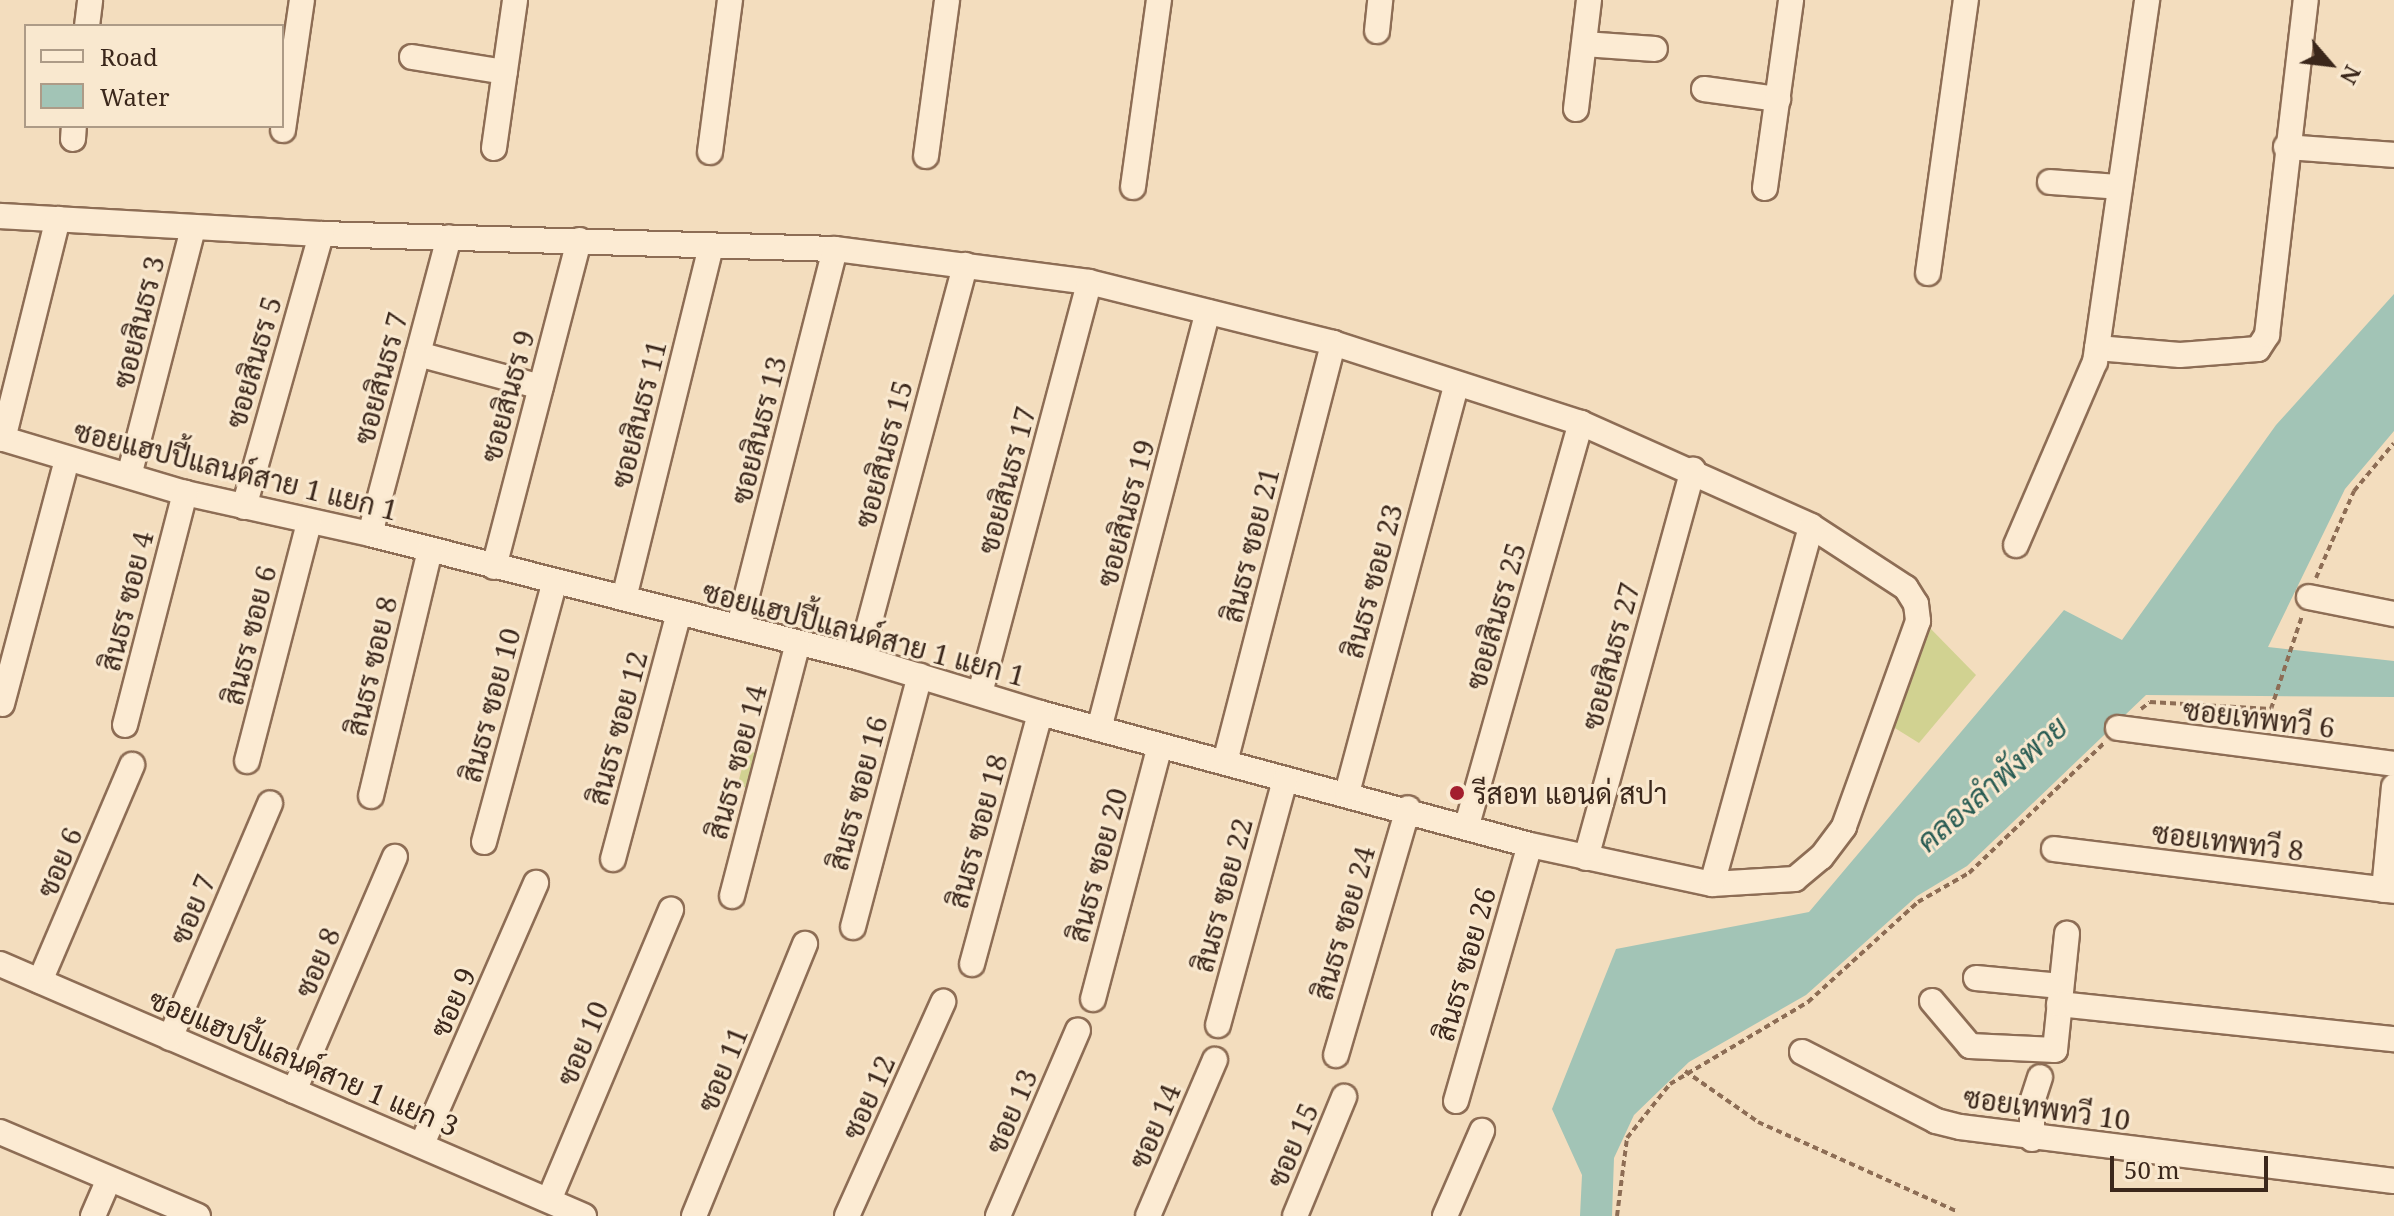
<!DOCTYPE html>
<meta charset="utf-8">
<style>
body{margin:0}
#map{position:relative;width:2394px;height:1216px;overflow:hidden;background:#f3ddbe;font-family:"Noto Serif",Sarabun,serif}
div>[style]{position:absolute}
[style*='--x']{left:calc(var(--x)*1px);top:calc(var(--y)*1px);width:calc(var(--w)*1px);rotate:calc(var(--a)*1deg)}
.green>*{inset:0;background:#d1d291}
.water>*{inset:0;background:#a2c4b6}
.path>*{height:4px;margin-top:-2px;transform-origin:0;background:repeating-linear-gradient(90deg,#8d6d55 0 6px,transparent 0 10px)}
.roads{filter:drop-shadow(2px 0 #8d6d55) drop-shadow(-2px 0 #8d6d55) drop-shadow(0 2px #8d6d55) drop-shadow(0 -2px #8d6d55)}
.minor>*{height:24px;margin:-12px;padding:0 12px;transform-origin:12px;border-radius:12px;background:#fcebd3}
.dots>*{width:22px;height:22px;translate:-50% -50%;box-sizing:border-box;border:4px solid #f9e8cf;border-radius:50%}
span{translate:-50% -50%;white-space:nowrap;text-align:center;line-height:1.15;-webkit-text-stroke:6px #f9e8cf;paint-order:stroke}
.street-label{font-size:28px;color:#3b271b}
.poi-label{font-size:28px;color:#3b271b}
.left{translate:0 -50%;text-align:left}
.water-label{font-size:30px;color:#295c53;font-style:italic}
.legend{position:absolute;left:24px;top:24px;width:260px;height:104px;box-sizing:border-box;background:#f9e8cf;border:2px solid #ad9b87;margin:0;padding:10px 14px;list-style:none;font-size:24px;color:#3b271b}
.legend li{display:flex;align-items:center;gap:16px;height:40px}
.legend b{width:40px;border:2px solid #ad9b87}
.north{position:absolute;left:2290px;top:24px;width:80px;height:80px;-webkit-text-stroke:6px #f9e8cf;paint-order:stroke;rotate:118deg;font-size:22px;font-weight:700;line-height:32px;text-align:center;color:#3b271b}
.north::after{content:'';display:block;margin:auto;width:28px;height:36px;background:#3b271b;clip-path:polygon(50% 0,100% 100%,50% 72%,0 100%)}
.scale{position:absolute;left:2110px;top:1156px;width:158px;height:36px;box-sizing:border-box;border:4px solid #3b271b;border-top:0;padding-left:10px;font-size:24px;line-height:28px;white-space:nowrap;color:#3b271b;-webkit-text-stroke:6px #f9e8cf;paint-order:stroke}
</style>
<div id="map">
<div class="green">
<div style="clip-path:polygon(1929px 627px,1976px 675px,1919px 743px,1890px 725px)"></div>
<div style="clip-path:polygon(747px 751px,760px 754px,751px 788px,737px 786px)"></div>
</div>
<div class="water">
<div style="clip-path:polygon(2394px 294px,2394px 431px,2345px 489px,2268px 647px,2394px 661px,2394px 697px,2146px 695px,1967px 866px,1917px 896px,1806px 995px,1689px 1062px,1634px 1115px,1614px 1158px,1612px 1216px,1580px 1216px,1582px 1175px,1552px 1109px,1616px 949px,1809px 912px,2064px 610px,2122px 640px,2276px 425px)"></div>
</div>
<div class="path">
<div style="--x:2316;--y:578;--w:95;--a:-66.4"></div>
<div style="--x:2354;--y:491;--w:62;--a:-50.2"></div>
<div style="--x:2141;--y:709;--w:11;--a:-38"></div>
<div style="--x:2150;--y:702;--w:121;--a:3.3"></div>
<div style="--x:2271;--y:709;--w:98;--a:-71.6"></div>
<div style="--x:1685;--y:1071;--w:89;--a:34.9"></div>
<div style="--x:1758;--y:1122;--w:219;--a:24.2"></div>
<div style="--x:1617;--y:1216;--w:79;--a:-82.7"></div>
<div style="--x:1627;--y:1138;--w:69;--a:-51.5"></div>
<div style="--x:1670;--y:1084;--w:161;--a:-30.7"></div>
<div style="--x:1808;--y:1002;--w:149;--a:-42.3"></div>
<div style="--x:1918;--y:902;--w:59;--a:-29.6"></div>
<div style="--x:1969;--y:873;--w:189;--a:-43.9"></div>
</div>
<div class="roads">
<div class="minor">
<div style="--x:87;--y:26;--w:26;--a:-83"></div>
<div style="--x:1377;--y:31;--w:31;--a:-84"></div>
<div style="--x:1584;--y:44;--w:71;--a:4"></div>
<div style="--x:412;--y:57;--w:94;--a:9.2"></div>
<div style="--x:1704;--y:89;--w:75;--a:7.7"></div>
<div style="--x:1576;--y:109;--w:110;--a:-83.2"></div>
<div style="--x:283;--y:130;--w:131;--a:-81.7"></div>
<div style="--x:73;--y:139;--w:13;--a:-86"></div>
<div style="--x:2286;--y:147;--w:108;--a:4.2"></div>
<div style="--x:494;--y:148;--w:149;--a:-81.9"></div>
<div style="--x:710;--y:152;--w:153;--a:-82.5"></div>
<div style="--x:926;--y:156;--w:157;--a:-82.3"></div>
<div style="--x:2050;--y:182;--w:70;--a:4.1"></div>
<div style="--x:1133;--y:187;--w:189;--a:-82.1"></div>
<div style="--x:1765;--y:188;--w:190;--a:-82.1"></div>
<div style="--x:0;--y:216;--w:322;--a:3.2"></div>
<div style="--x:321;--y:234;--w:514;--a:1.67"></div>
<div style="--x:835;--y:249;--w:256;--a:7.4"></div>
<div style="--x:1089;--y:282;--w:252;--a:14"></div>
<div style="--x:1333;--y:343;--w:261;--a:17.9"></div>
<div style="--x:1581;--y:423;--w:252;--a:24.1"></div>
<div style="--x:1811;--y:526;--w:113;--a:33.1"></div>
<div style="--x:1906;--y:588;--w:19;--a:58"></div>
<div style="--x:1916;--y:604;--w:17;--a:83"></div>
<div style="--x:1918;--y:621;--w:219;--a:109.8"></div>
<div style="--x:1844;--y:827;--w:38;--a:127"></div>
<div style="--x:1821;--y:857;--w:34;--a:140"></div>
<div style="--x:1795;--y:879;--w:83;--a:176.6"></div>
<div style="--x:1712;--y:884;--w:186;--a:-167.9"></div>
<div style="--x:1530;--y:845;--w:507;--a:-164.92"></div>
<div style="--x:1040;--y:713;--w:188;--a:-163"></div>
<div style="--x:860;--y:658;--w:505;--a:-165.8"></div>
<div style="--x:370;--y:534;--w:189;--a:-167.5"></div>
<div style="--x:185;--y:493;--w:193;--a:-163.4"></div>
<div style="--x:1928;--y:273;--w:276;--a:-82.1"></div>
<div style="--x:2097;--y:348;--w:83;--a:4.8"></div>
<div style="--x:2180;--y:355;--w:78;--a:-4.4"></div>
<div style="--x:2258;--y:349;--w:17;--a:-57"></div>
<div style="--x:2267;--y:335;--w:337;--a:-83.4"></div>
<div style="--x:418;--y:354;--w:127;--a:15"></div>
<div style="--x:3;--y:439;--w:227;--a:-76"></div>
<div style="--x:129;--y:476;--w:256;--a:-75.5"></div>
<div style="--x:244;--y:507;--w:284;--a:-74.2"></div>
<div style="--x:370;--y:534;--w:307;--a:-75.1"></div>
<div style="--x:2016;--y:545;--w:199;--a:-66.7"></div>
<div style="--x:2095;--y:362;--w:366;--a:-81.8"></div>
<div style="--x:494;--y:567;--w:338;--a:-75.4"></div>
<div style="--x:2309;--y:597;--w:87;--a:11.3"></div>
<div style="--x:624;--y:598;--w:363;--a:-76.1"></div>
<div style="--x:739;--y:626;--w:389;--a:-75.7"></div>
<div style="--x:860;--y:658;--w:407;--a:-75"></div>
<div style="--x:980;--y:693;--w:425;--a:-75.1"></div>
<div style="--x:2;--y:704;--w:253;--a:-75.1"></div>
<div style="--x:125;--y:725;--w:240;--a:-75.5"></div>
<div style="--x:2118;--y:728;--w:278;--a:7.4"></div>
<div style="--x:1099;--y:729;--w:431;--a:-75.4"></div>
<div style="--x:247;--y:761;--w:246;--a:-75.4"></div>
<div style="--x:1225;--y:762;--w:433;--a:-75.5"></div>
<div style="--x:1347;--y:793;--w:422;--a:-75"></div>
<div style="--x:371;--y:796;--w:253;--a:-76.5"></div>
<div style="--x:1467;--y:825;--w:418;--a:-74.2"></div>
<div style="--x:484;--y:842;--w:267;--a:-74.8"></div>
<div style="--x:2054;--y:849;--w:343;--a:7"></div>
<div style="--x:1586;--y:858;--w:403;--a:-74.6"></div>
<div style="--x:613;--y:859;--w:255;--a:-75"></div>
<div style="--x:1712;--y:884;--w:371;--a:-74.5"></div>
<div style="--x:2384;--y:890;--w:104;--a:-84.5"></div>
<div style="--x:732;--y:896;--w:261;--a:-75.4"></div>
<div style="--x:853;--y:927;--w:260;--a:-75.1"></div>
<div style="--x:0;--y:964;--w:636;--a:23.34"></div>
<div style="--x:972;--y:964;--w:260;--a:-74.8"></div>
<div style="--x:1976;--y:978;--w:85;--a:5.4"></div>
<div style="--x:40;--y:981;--w:235;--a:-66.9"></div>
<div style="--x:1093;--y:999;--w:262;--a:-75.2"></div>
<div style="--x:1932;--y:1001;--w:59;--a:49.8"></div>
<div style="--x:1970;--y:1046;--w:85;--a:2.7"></div>
<div style="--x:2055;--y:1050;--w:117;--a:-84.1"></div>
<div style="--x:2059;--y:1004;--w:337;--a:6"></div>
<div style="--x:1218;--y:1025;--w:254;--a:-74.7"></div>
<div style="--x:170;--y:1038;--w:255;--a:-66.9"></div>
<div style="--x:1802;--y:1052;--w:151;--a:27.2"></div>
<div style="--x:1936;--y:1121;--w:25;--a:14"></div>
<div style="--x:1960;--y:1127;--w:437;--a:7.1"></div>
<div style="--x:1336;--y:1055;--w:257;--a:-73.7"></div>
<div style="--x:294;--y:1091;--w:255;--a:-66.7"></div>
<div style="--x:1456;--y:1101;--w:266;--a:-73.9"></div>
<div style="--x:0;--y:1132;--w:215;--a:23"></div>
<div style="--x:2032;--y:1139;--w:37;--a:-90"></div>
<div style="--x:2032;--y:1102;--w:26;--a:-72"></div>
<div style="--x:422;--y:1144;--w:285;--a:-66.4"></div>
<div style="--x:549;--y:1200;--w:315;--a:-67.2"></div>
<div style="--x:93;--y:1216;--w:40;--a:-66.6"></div>
<div style="--x:694;--y:1216;--w:294;--a:-67.8"></div>
<div style="--x:847;--y:1216;--w:235;--a:-65.8"></div>
<div style="--x:998;--y:1216;--w:202;--a:-66.7"></div>
<div style="--x:1148;--y:1216;--w:170;--a:-66.8"></div>
<div style="--x:1295;--y:1216;--w:129;--a:-67.6"></div>
<div style="--x:1445;--y:1216;--w:93;--a:-66.5"></div>
</div>
</div>
<div class="dots">
<div style="left:1457px;top:793px;background:#a31e2e"></div>
</div>
<div class="street-label">
<span style="left:138px;top:322px;rotate:-76deg">ซอยสินธร 3</span>
<span style="left:253px;top:362px;rotate:-74deg">ซอยสินธร 5</span>
<span style="left:380px;top:378px;rotate:-75deg">ซอยสินธร 7</span>
<span style="left:507px;top:396px;rotate:-75deg">ซอยสินธร 9</span>
<span style="left:638px;top:414px;rotate:-76deg">ซอยสินธร 11</span>
<span style="left:758px;top:430px;rotate:-76deg">ซอยสินธร 13</span>
<span style="left:883px;top:454px;rotate:-75deg">ซอยสินธร 15</span>
<span style="left:236px;top:470px;rotate:14deg">ซอยแฮปปี้แลนด์สาย 1 แยก 1</span>
<span style="left:1006px;top:480px;rotate:-75deg">ซอยสินธร 17</span>
<span style="left:1125px;top:513px;rotate:-75deg">ซอยสินธร 19</span>
<span style="left:1250px;top:545px;rotate:-76deg">สินธร ซอย 21</span>
<span style="left:1372px;top:581px;rotate:-75deg">สินธร ซอย 23</span>
<span style="left:126px;top:601px;rotate:-76deg">สินธร ซอย 4</span>
<span style="left:1495px;top:616px;rotate:-74deg">ซอยสินธร 25</span>
<span style="left:864px;top:633px;rotate:15deg">ซอยแฮปปี้แลนด์สาย 1 แยก 1</span>
<span style="left:249px;top:635px;rotate:-76deg">สินธร ซอย 6</span>
<span style="left:1610px;top:656px;rotate:-75deg">ซอยสินธร 27</span>
<span style="left:371px;top:666px;rotate:-77deg">สินธร ซอย 8</span>
<span style="left:490px;top:705px;rotate:-75deg">สินธร ซอย 10</span>
<span style="left:2259px;top:718px;rotate:7deg">ซอยเทพทวี 6</span>
<span style="left:617px;top:728px;rotate:-75deg">สินธร ซอย 12</span>
<span style="left:736px;top:762px;rotate:-75deg">สินธร ซอย 14</span>
<span style="left:857px;top:793px;rotate:-75deg">สินธร ซอย 16</span>
<span style="left:977px;top:831px;rotate:-75deg">สินธร ซอย 18</span>
<span style="left:2228px;top:841px;rotate:7deg">ซอยเทพทวี 8</span>
<span style="left:59px;top:862px;rotate:-67deg">ซอย 6</span>
<span style="left:1097px;top:865px;rotate:-75deg">สินธร ซอย 20</span>
<span style="left:1222px;top:895px;rotate:-75deg">สินธร ซอย 22</span>
<span style="left:192px;top:909px;rotate:-67deg">ซอย 7</span>
<span style="left:1343px;top:923px;rotate:-74deg">สินธร ซอย 24</span>
<span style="left:317px;top:962px;rotate:-67deg">ซอย 8</span>
<span style="left:1464px;top:964px;rotate:-74deg">สินธร ซอย 26</span>
<span style="left:452px;top:1002px;rotate:-66deg">ซอย 9</span>
<span style="left:582px;top:1043px;rotate:-67deg">ซอย 10</span>
<span style="left:304px;top:1062px;rotate:23deg">ซอยแฮปปี้แลนด์สาย 1 แยก 3</span>
<span style="left:722px;top:1069px;rotate:-68deg">ซอย 11</span>
<span style="left:868px;top:1097px;rotate:-66deg">ซอย 12</span>
<span style="left:2047px;top:1108px;rotate:8deg">ซอยเทพทวี 10</span>
<span style="left:1011px;top:1111px;rotate:-67deg">ซอย 13</span>
<span style="left:1154px;top:1126px;rotate:-67deg">ซอย 14</span>
<span style="left:1292px;top:1145px;rotate:-67deg">ซอย 15</span>
</div>
<div class="poi-label">
<span class="left" style="left:1473px;top:793px">รีสอท แอนด่ สปา</span>
</div>
<div class="water-label">
<span style="left:1992px;top:784px;rotate:-41deg">คลองลำพังพวย</span>
</div>
<ul class="legend">
<li><b style="height:10px;background:#fcebd3"></b>Road</li>
<li><b style="height:22px;background:#a2c4b6"></b>Water</li>
</ul>
<div class="north">N</div>
<div class="scale">50 m</div>
</div>
